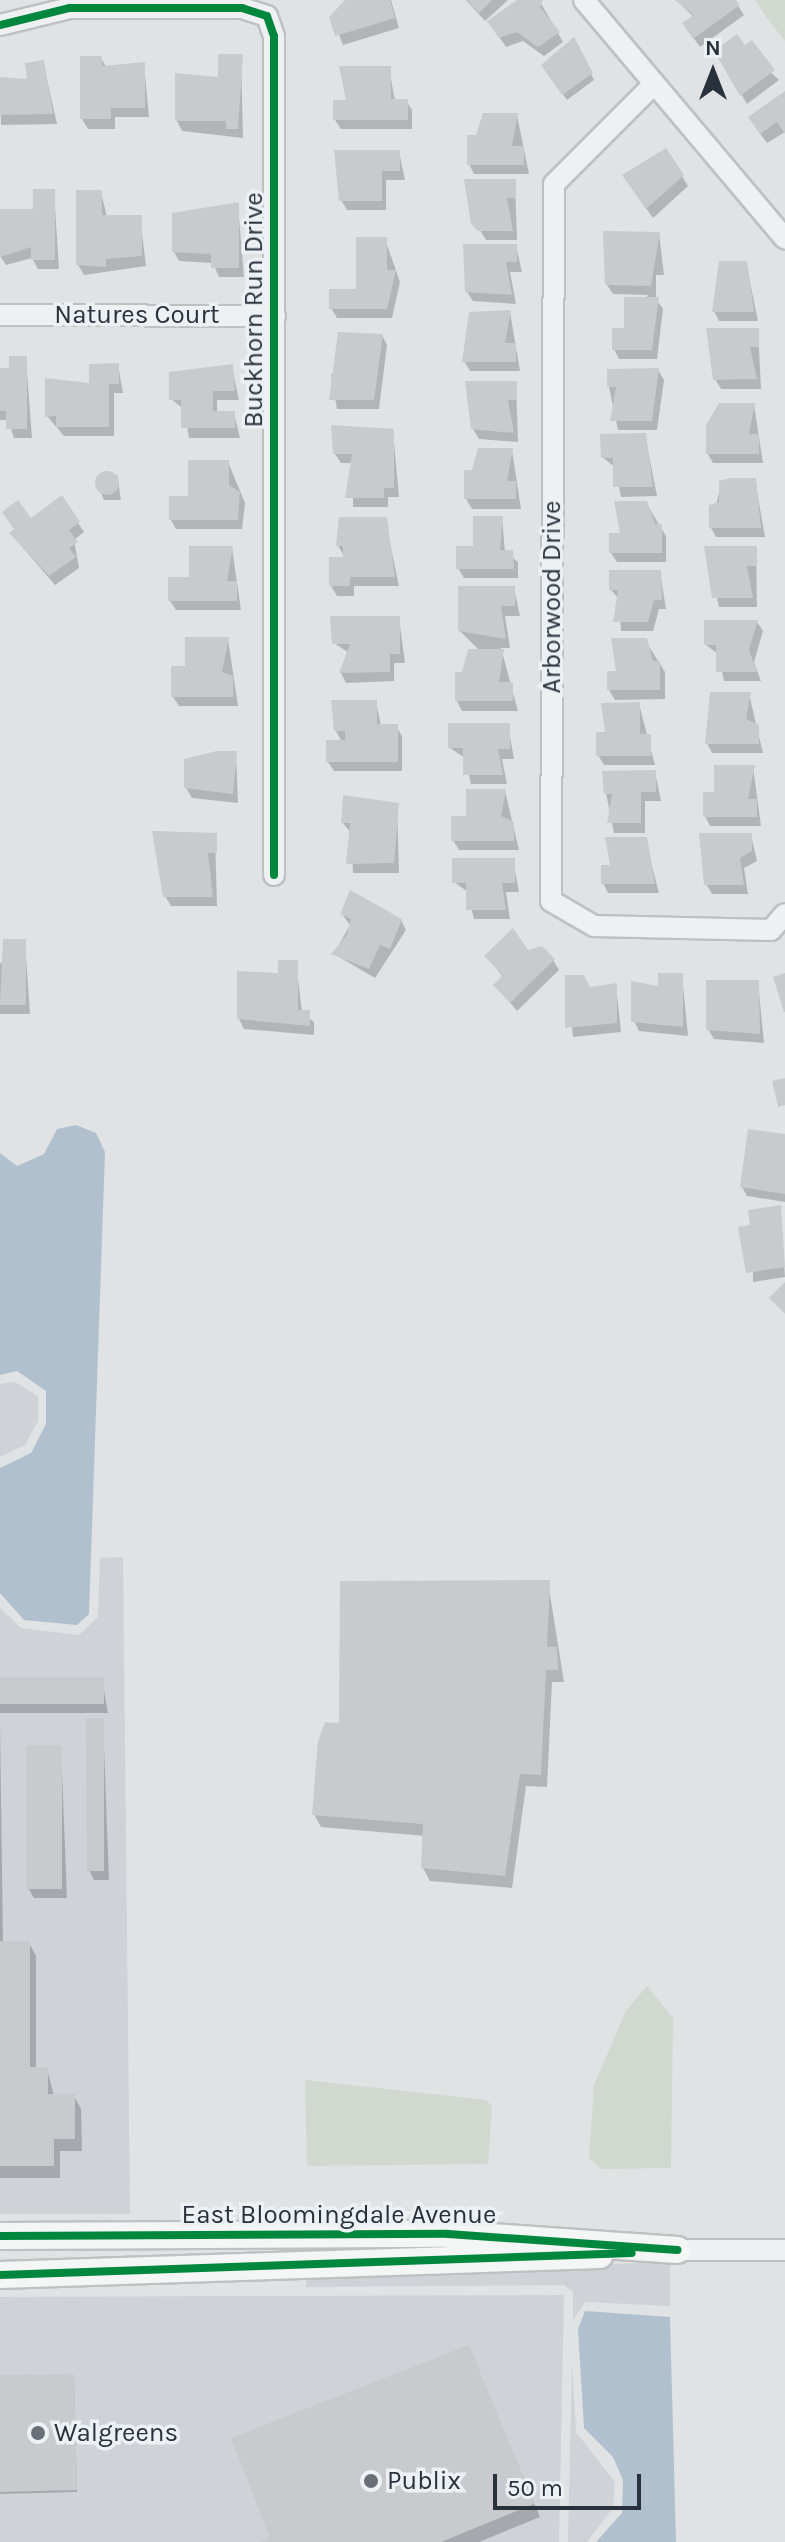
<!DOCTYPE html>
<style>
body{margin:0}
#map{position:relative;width:785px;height:2542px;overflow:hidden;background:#e0e2e4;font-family:Karla,sans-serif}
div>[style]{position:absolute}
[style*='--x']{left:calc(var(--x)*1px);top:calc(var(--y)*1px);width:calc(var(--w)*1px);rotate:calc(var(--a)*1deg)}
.built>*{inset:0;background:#cfd2d7}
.green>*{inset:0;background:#d1d8d0}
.water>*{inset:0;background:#b0c0ce}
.shadow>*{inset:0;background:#0003}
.building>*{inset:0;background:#c8cacd}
.round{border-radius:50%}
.roads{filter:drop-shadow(2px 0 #bec0c2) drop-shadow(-2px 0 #bec0c2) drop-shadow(0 2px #bec0c2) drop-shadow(0 -2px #bec0c2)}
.minor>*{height:20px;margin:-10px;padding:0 10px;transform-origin:10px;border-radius:10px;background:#eff0f2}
.major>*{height:26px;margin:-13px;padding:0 13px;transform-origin:13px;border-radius:13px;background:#f4f5f5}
.cycleway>*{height:8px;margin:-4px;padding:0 4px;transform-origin:4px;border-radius:4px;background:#00873e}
.dots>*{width:22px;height:22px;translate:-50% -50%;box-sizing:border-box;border:4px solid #edf1f4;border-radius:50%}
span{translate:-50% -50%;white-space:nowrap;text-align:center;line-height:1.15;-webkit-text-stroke:7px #edf1f4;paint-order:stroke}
.street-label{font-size:26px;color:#29313c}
.poi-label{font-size:26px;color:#29313c}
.left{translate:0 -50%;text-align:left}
.north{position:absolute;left:673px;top:32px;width:80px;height:80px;-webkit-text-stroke:6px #edf1f4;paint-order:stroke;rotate:0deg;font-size:22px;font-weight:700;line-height:32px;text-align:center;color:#29313c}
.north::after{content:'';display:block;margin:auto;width:28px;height:36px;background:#29313c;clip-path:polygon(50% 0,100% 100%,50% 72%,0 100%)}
.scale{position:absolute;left:493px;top:2474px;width:148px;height:36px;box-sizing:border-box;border:4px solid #29313c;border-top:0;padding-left:10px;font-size:24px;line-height:28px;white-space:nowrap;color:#29313c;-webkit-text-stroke:6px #edf1f4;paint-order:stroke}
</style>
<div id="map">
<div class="built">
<div style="clip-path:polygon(15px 1382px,38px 1396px,38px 1421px,25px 1445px,0 1457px,0 1384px)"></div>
<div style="clip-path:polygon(123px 1557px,130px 2214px,0 2214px,0 1608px,21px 1628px,79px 1635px,98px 1617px,100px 1558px)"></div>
<div style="clip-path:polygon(670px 2262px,670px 2306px,585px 2302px,573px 2320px,573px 2292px,564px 2285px,306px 2287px,306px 2275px)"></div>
<div style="clip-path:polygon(564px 2295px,559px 2542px,0 2542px,0 2297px)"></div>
<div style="clip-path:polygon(572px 2363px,576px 2432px,615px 2482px,613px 2508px,587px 2542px,568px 2542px)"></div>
</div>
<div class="green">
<div style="clip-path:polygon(755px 0,785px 0,785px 41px,767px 18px)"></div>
<div style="clip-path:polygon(647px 1986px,673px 2018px,671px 2168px,601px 2169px,589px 2158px,594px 2085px,626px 2011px)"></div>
<div style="clip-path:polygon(305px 2080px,486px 2100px,492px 2106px,488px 2164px,307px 2166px)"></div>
</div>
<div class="water">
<div style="clip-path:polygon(76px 1125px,96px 1133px,105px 1152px,89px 1614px,77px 1625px,24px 1620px,0 1593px,0 1468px,31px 1453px,46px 1424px,46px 1391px,17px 1371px,0 1375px,0 1153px,17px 1166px,44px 1154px,57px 1129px)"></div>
<div style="clip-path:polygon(585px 2311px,670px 2317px,676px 2542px,596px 2542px,622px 2513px,623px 2480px,613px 2457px,584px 2428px,578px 2329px)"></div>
</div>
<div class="shadow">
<div style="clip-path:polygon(345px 0,391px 0,399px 28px,343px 45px,332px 17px,348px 5px)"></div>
<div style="clip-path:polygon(466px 0,508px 0,485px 21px)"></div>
<div style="clip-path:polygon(521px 0,539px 0,563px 42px,544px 56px,523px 41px,506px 47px,495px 31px)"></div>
<div style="clip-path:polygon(734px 0,744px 15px,700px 47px,690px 33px,694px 17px,676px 0)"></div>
<div style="clip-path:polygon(574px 40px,594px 80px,567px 100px,547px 72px)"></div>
<div style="clip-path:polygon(745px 48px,779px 80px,747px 104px,716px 51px)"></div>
<div style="clip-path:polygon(241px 56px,243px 138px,182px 131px,177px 121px)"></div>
<div style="clip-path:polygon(101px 58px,106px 67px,144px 64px,149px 117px,115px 117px,115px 129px,88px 129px,82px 119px)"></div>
<div style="clip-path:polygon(43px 62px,57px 124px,1px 125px,0 78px,30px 81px)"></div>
<div style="clip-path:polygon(389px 68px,395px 101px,406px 101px,412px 110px,412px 129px,341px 129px,335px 120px,348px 102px)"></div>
<div style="clip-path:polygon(785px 94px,785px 132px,767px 143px,756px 128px)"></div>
<div style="clip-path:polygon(517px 115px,529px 174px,474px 174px,469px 164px,477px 137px)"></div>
<div style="clip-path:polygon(399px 152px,405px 180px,386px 180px,386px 210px,347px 210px,341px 200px)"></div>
<div style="clip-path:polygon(682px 176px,688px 186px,653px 218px,630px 185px)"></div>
<div style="clip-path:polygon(515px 181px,517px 240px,486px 240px,480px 230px)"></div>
<div style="clip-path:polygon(54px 191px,59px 269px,38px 269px,32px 258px,6px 265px,0 256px)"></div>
<div style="clip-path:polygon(101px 192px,107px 217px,140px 217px,146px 266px,84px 275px,78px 265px)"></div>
<div style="clip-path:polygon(238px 205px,244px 277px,219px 277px,213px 263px,179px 261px,174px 252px)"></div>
<div style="clip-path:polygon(659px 233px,664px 275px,656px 275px,656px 299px,663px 309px,657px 359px,619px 359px,614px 349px,648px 295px,613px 294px,607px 285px)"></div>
<div style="clip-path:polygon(385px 239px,400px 282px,392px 318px,337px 318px,331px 308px,358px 291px)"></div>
<div style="clip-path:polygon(516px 246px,522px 272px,510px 272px,516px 304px,473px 301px,467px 292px)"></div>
<div style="clip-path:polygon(746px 263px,758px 321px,719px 321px,714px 311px)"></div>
<div style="clip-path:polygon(510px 312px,520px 371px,470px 371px,464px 361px)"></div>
<div style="clip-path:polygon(758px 330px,761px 389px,721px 389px,715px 379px)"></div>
<div style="clip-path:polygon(382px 335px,387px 345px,379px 409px,337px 409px,331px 375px)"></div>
<div style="clip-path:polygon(26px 358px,32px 438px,14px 438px,8px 420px,0 420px,0 368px,11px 371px)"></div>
<div style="clip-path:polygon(118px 365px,123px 393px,114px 393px,114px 436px,64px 436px,47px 416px)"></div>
<div style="clip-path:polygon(232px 367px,239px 400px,217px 400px,217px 413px,234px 413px,240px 438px,189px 438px,184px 409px,171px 399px)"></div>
<div style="clip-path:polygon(658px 370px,664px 380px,657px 430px,618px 430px,609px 387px)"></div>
<div style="clip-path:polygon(516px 383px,518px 442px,479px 439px,473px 429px)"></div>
<div style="clip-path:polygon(754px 405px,763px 463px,713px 463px,708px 454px)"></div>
<div style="clip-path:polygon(393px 431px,399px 497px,388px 497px,388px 507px,353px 507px,353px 463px,341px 463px,335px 454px)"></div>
<div style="clip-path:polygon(645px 435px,657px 496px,621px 497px,615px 467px,602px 457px)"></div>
<div style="clip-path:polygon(512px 450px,521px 509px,472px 509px,466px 499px,474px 472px)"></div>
<div style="clip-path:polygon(228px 462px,245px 503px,242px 529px,176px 529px,171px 520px)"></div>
<div style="clip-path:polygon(117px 475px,121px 500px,104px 500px,96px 481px)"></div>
<div style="clip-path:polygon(755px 480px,765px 537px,716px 537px,711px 528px,721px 483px)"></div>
<div style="clip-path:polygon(646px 503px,666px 536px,666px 562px,617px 562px,611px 553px)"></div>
<div style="clip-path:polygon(502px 518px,505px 552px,518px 562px,518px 578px,464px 578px,458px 568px)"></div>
<div style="clip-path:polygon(385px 519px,399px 586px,354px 586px,354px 596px,337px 596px,331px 586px,346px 559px,338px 546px)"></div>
<div style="clip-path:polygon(30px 520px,78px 523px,84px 532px,74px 540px,79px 568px,55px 585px,11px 534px)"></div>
<div style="clip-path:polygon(232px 548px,241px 610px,176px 610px,170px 601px)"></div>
<div style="clip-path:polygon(706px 548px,756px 548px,757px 607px,719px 607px)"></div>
<div style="clip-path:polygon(660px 572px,666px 609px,659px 609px,653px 631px,621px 631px,619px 599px,611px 590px)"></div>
<div style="clip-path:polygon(514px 588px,520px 616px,505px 616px,510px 648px,501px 648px,518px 711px,462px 711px,457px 701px,463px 674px,480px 651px,460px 631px)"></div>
<div style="clip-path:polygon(399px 618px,405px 663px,394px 663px,394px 681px,346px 683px,341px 673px,349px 653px,334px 643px)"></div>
<div style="clip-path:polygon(757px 622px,763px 631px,754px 662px,761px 681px,724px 681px,718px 654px,706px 645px)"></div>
<div style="clip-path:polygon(228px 639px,238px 706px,179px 706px,173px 697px,187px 668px)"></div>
<div style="clip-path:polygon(645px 640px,665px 672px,665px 699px,615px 700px,609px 690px)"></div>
<div style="clip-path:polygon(749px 694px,763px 753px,712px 753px,707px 743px)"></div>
<div style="clip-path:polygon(376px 702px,381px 726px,396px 726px,402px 736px,402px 771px,334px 771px,328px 762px,342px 742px,336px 731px)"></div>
<div style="clip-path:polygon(639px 704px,655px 765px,604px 765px,598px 755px,607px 734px)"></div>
<div style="clip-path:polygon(508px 725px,514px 759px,502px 759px,507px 784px,471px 784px,465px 758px,450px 748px)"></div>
<div style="clip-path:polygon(236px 754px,238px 803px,192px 798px,186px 788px)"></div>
<div style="clip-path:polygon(753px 767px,761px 826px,710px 826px,705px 816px,716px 794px)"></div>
<div style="clip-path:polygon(655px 772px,661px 801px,645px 801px,645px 833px,614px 833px,606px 793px)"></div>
<div style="clip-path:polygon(505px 791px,519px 850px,459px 850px,453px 840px,468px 818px)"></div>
<div style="clip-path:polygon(397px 804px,399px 873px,353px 873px,351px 833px,343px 823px)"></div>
<div style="clip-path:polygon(215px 835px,217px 906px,171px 906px,165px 896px)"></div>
<div style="clip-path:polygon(751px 835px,757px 861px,744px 868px,748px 894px,712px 894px,706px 884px)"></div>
<div style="clip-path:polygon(645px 839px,659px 893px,608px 893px,603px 883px,612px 867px)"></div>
<div style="clip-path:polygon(513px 860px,519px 892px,506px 892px,510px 919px,474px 919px,468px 892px,454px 882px)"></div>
<div style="clip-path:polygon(342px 914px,401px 920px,406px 930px,375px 978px,334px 954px,350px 925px)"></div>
<div style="clip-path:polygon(25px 941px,30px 1014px,0 1014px,0 964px)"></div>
<div style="clip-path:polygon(528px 952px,553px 960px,559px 970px,517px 1011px,495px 985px,503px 977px,487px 956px)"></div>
<div style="clip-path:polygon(296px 962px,302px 1012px,314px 1022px,314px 1035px,244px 1029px,239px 1019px)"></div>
<div style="clip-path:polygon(682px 975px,688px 1036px,639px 1031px,634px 1021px,660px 988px)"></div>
<div style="clip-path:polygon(567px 977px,590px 989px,616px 985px,621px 1032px,573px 1037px)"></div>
<div style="clip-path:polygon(758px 982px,764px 1043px,714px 1039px,708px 1029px)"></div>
<div style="clip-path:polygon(785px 1136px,785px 1202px,747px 1196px,742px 1187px)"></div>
<div style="clip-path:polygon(780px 1207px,785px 1277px,753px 1282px,752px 1226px)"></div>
<div style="clip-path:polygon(548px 1582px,564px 1682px,552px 1682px,547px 1787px,526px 1786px,512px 1888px,430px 1881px,423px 1868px,425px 1836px,321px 1827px,314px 1814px,341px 1725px)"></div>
<div style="clip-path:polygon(0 1679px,102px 1679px,108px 1713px,0 1713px)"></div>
<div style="clip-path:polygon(103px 1720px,109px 1880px,94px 1880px,89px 1870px)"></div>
<div style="clip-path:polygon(0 1722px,3px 1943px,29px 1943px,36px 1956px,36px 2069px,47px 2069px,54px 2096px,74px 2096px,81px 2109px,82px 2151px,60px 2151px,60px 2178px,0 2178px)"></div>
<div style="clip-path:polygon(61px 1747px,67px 1898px,34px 1898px,28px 1888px)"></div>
<div style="clip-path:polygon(468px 2347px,540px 2517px,479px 2542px,265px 2542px)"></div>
<div style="clip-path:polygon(0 2377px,74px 2378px,77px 2492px,0 2494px)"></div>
</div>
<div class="building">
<div style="clip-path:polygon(345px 0,390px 0,395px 18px,335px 36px,329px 17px)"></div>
<div style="clip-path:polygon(467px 0,492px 0,479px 13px)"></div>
<div style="clip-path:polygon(517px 0,543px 0,540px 7px,560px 32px,538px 47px,517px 32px,499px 38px,487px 21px)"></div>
<div style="clip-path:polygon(675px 0,736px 0,740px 5px,693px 39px,682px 23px,694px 15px)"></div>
<div style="clip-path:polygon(737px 34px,745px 45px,752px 40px,775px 70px,740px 96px,714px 51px)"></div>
<div style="clip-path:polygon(574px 37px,593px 73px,562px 95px,541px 65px)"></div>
<div style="clip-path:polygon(218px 54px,243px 54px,238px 129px,226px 129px,226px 121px,175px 121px,175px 73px,218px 77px)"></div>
<div style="clip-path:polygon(80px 56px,102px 56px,102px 66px,145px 62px,145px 108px,111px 108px,111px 119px,80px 119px)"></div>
<div style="clip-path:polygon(44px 60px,53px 114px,0 115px,0 77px,27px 79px,25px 63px)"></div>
<div style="clip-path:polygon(339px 66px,391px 66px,391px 99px,408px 99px,408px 120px,333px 120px,333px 100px,346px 100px)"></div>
<div style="clip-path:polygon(785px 91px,785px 134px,777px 122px,760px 134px,748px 117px)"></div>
<div style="clip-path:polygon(483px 113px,518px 113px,512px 146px,524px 146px,524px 165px,467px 165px,467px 135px,476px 135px)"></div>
<div style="clip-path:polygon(666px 148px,684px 175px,646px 209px,622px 175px)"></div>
<div style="clip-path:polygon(334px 150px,400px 150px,400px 171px,382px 171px,382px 201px,339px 201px)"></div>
<div style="clip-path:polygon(464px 179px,516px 179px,516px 198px,507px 198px,513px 231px,478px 231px,471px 224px)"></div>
<div style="clip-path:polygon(33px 189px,55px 189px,55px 260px,31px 260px,31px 247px,0 257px,0 209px,33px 209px)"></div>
<div style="clip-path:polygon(76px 190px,102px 190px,102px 215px,142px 215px,142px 256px,106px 259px,106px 267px,76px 265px)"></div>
<div style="clip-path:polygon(239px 202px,239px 268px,211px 268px,211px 254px,172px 252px,172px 213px)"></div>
<div style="clip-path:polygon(603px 231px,660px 232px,651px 286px,605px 285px)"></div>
<div style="clip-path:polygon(356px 237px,387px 237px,387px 270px,396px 270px,387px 309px,329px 309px,329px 289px,356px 289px)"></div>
<div style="clip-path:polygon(463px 244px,517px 244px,517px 262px,506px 262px,512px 295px,465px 292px)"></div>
<div style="clip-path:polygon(719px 261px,747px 261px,754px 312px,712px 312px)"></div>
<div style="clip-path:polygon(624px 297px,659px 297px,652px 350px,612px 350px,612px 328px,624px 328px)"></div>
<div style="clip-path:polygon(511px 310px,505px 343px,516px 343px,516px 362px,462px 362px,469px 312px)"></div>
<div style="clip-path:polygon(706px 328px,759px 328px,759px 347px,750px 347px,757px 379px,713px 380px)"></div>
<div style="clip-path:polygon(338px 332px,383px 334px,374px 400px,329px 400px)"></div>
<div style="clip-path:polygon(9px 356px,27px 356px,27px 429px,6px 429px,6px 411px,0 411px,0 368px,9px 368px)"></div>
<div style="clip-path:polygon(119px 363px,119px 384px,109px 384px,109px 427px,56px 427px,56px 416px,45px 417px,45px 378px,89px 383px,89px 364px)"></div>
<div style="clip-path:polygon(233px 364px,235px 391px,213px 391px,213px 411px,235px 411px,235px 428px,181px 428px,181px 400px,169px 400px,169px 372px)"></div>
<div style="clip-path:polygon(659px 368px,652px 421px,610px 421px,616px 387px,607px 387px,607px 369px)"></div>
<div style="clip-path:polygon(465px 381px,517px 381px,517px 400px,508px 400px,514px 433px,471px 429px)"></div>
<div style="clip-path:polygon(719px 403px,755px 403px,749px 434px,759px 434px,759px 454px,706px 454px,706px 425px)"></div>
<div style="clip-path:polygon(331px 425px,394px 429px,394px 488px,384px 488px,384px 498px,345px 498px,352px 454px,333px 454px)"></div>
<div style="clip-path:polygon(646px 433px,653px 487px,613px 487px,613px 458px,601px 458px,600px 434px)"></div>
<div style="clip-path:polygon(478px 448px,513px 448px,507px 481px,516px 481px,516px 499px,464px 499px,464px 470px,472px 470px)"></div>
<div style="clip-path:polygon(188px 460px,229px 460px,229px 485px,240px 492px,238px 520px,169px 520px,169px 496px,188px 496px)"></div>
<div class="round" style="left:95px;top:471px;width:24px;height:24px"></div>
<div style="clip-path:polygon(730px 478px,756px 478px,761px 528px,709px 528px,709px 505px,719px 502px,719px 481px)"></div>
<div style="clip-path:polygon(62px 495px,80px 522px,69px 530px,78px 542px,69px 548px,76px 557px,49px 576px,9px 533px,14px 529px,2px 512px,18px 500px,31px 518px)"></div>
<div style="clip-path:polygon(614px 501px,647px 501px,655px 524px,662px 524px,662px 553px,609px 553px,609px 533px,620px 533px)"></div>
<div style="clip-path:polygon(473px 516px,503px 516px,500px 550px,513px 550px,514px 569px,456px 569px,456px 546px,473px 546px)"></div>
<div style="clip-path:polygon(339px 517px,387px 517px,395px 577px,350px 577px,350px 586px,329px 586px,329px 557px,343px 557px,343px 546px,336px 546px)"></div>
<div style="clip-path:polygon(189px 546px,233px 546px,227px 581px,237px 581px,237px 601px,168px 601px,168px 577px,189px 577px)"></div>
<div style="clip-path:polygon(704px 546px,757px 546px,757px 566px,747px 566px,753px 598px,712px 598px)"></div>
<div style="clip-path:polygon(609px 570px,661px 570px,662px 600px,654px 600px,648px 622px,613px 622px,618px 590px,609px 590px)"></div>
<div style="clip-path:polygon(458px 586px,515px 586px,515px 606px,501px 606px,506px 639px,458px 631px)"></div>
<div style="clip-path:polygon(330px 616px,400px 616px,400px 654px,390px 654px,390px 672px,339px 673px,350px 644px,332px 644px)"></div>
<div style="clip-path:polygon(704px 620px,758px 620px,749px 650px,757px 672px,716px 672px,716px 645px,704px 645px)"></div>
<div style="clip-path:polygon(185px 637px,229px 637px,222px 672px,233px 676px,233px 697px,171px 697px,171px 666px,185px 666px)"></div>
<div style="clip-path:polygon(611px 638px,647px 638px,653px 661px,660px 661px,660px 690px,607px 690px,607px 671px,616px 671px)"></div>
<div style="clip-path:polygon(468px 649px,504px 649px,499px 682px,513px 682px,513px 701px,455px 701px,455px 672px,462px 672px)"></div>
<div style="clip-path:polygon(710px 692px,751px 692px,746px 719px,759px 725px,759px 744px,705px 744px)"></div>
<div style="clip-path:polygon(331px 700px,377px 700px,377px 724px,398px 724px,398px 762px,326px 762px,326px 740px,345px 740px,345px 731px,334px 731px)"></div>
<div style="clip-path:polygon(640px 702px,640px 734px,651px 734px,651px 756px,596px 756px,596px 732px,605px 732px,601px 703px)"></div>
<div style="clip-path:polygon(448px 723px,510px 723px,510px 749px,498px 749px,503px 775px,463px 775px,463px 748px,448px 748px)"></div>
<div style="clip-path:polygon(217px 751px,237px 751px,233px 794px,184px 788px,184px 759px)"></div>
<div style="clip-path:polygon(714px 765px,755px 765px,748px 799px,757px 799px,757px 817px,703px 817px,703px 792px,714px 792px)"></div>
<div style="clip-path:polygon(656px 770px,656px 792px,641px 792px,641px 823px,607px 823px,612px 794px,604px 794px,602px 771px)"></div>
<div style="clip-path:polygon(466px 789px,506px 789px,501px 816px,514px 822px,514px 841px,451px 841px,451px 816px,466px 816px)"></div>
<div style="clip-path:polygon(343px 795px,399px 803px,394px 863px,346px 864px,350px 823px,341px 823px)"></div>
<div style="clip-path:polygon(152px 831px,217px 833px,217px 853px,208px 853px,213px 897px,163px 897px)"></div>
<div style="clip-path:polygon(699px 833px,752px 833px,752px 851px,740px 858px,744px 885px,704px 885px)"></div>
<div style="clip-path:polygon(605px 837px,647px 837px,655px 884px,601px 884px,601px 865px,610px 865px)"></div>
<div style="clip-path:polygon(452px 858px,515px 858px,515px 883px,502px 883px,506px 910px,466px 910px,466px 883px,452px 883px)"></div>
<div style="clip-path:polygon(350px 890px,402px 919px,390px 949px,380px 945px,369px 969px,331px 954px,347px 935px,351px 919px,340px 914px)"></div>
<div style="clip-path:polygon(513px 928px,528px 950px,542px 946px,555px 959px,510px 1003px,493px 985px,503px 975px,484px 956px)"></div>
<div style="clip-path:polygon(3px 939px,26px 939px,26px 1005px,0 1005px)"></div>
<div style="clip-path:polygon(278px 960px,298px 960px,298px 1010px,310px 1010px,310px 1026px,237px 1019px,237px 971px,278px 973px)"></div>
<div style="clip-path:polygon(658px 973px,683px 973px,683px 1027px,631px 1022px,631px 981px,658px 986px)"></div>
<div style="clip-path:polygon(785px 973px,785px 1012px,784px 1012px,773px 977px)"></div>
<div style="clip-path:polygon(565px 975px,584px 975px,590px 987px,617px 983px,617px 1023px,565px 1028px)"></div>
<div style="clip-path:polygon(706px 980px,759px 980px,760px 1034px,706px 1030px)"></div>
<div style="clip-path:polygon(785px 1078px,785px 1105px,778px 1107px,772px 1081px)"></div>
<div style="clip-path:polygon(748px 1129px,785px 1134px,785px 1194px,740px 1187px)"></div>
<div style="clip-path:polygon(781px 1205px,785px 1267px,746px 1273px,738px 1227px,750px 1225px,748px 1210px)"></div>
<div style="clip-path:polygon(785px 1282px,785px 1314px,769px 1298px)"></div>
<div style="clip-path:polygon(550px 1580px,547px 1647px,557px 1647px,558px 1670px,546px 1670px,541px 1775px,520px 1774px,505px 1876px,421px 1868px,423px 1824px,312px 1815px,318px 1741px,325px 1722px,339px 1723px,340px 1581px)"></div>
<div style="clip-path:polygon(0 1677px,104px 1677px,104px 1704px,0 1704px)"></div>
<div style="clip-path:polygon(86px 1718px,104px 1718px,104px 1871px,87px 1871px)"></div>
<div style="clip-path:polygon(26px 1745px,62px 1745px,62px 1889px,26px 1889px)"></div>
<div style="clip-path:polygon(0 1941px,30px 1941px,30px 2067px,48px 2067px,48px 2094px,75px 2094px,75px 2139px,54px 2139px,54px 2166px,0 2166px)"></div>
<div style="clip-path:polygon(469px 2345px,534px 2504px,441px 2542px,260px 2542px,270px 2538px,231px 2438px)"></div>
<div style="clip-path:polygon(74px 2374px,77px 2490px,0 2492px,0 2375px)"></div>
</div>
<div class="roads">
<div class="minor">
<div style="--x:584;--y:0;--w:312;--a:49.9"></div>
<div style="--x:0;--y:25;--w:72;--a:-13.7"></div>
<div style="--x:70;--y:8;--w:172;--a:0"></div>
<div style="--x:242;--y:8;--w:26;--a:18"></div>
<div style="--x:267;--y:16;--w:21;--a:71"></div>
<div style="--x:274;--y:36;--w:839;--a:90"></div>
<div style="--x:653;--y:85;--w:140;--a:135"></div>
<div style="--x:554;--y:184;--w:717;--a:90.24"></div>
<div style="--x:551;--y:901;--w:50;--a:30.2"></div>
<div style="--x:594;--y:926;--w:177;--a:1.3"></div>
<div style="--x:771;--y:930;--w:21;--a:-49"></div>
<div style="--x:0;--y:315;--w:275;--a:0.2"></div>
<div style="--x:677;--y:2250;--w:108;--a:0"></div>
</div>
<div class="major">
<div style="--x:0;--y:2236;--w:448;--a:-0.3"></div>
<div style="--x:448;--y:2234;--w:230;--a:4"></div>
<div style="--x:0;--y:2275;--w:600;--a:-1.91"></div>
</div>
</div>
<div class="cycleway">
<div style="--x:0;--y:25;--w:72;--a:-13.7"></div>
<div style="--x:70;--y:8;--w:172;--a:0"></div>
<div style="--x:242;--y:8;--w:26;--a:18"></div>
<div style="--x:267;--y:16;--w:21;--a:71"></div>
<div style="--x:274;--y:36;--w:839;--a:90"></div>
<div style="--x:0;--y:2236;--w:448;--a:-0.3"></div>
<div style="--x:448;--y:2234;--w:230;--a:4"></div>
<div style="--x:0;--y:2275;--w:632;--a:-1.99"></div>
</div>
<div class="dots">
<div style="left:38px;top:2433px;background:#696f77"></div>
<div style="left:371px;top:2481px;background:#696f77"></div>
</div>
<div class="street-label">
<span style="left:254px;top:310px;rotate:-90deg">Buckhorn Run Drive</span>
<span style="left:137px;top:315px">Natures Court</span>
<span style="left:552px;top:597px;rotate:-90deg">Arborwood Drive</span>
<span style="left:339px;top:2215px">East Bloomingdale Avenue</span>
</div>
<div class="poi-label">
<span class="left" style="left:54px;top:2433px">Walgreens</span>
<span class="left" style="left:387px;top:2481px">Publix</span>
</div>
<div class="north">N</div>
<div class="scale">50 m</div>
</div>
